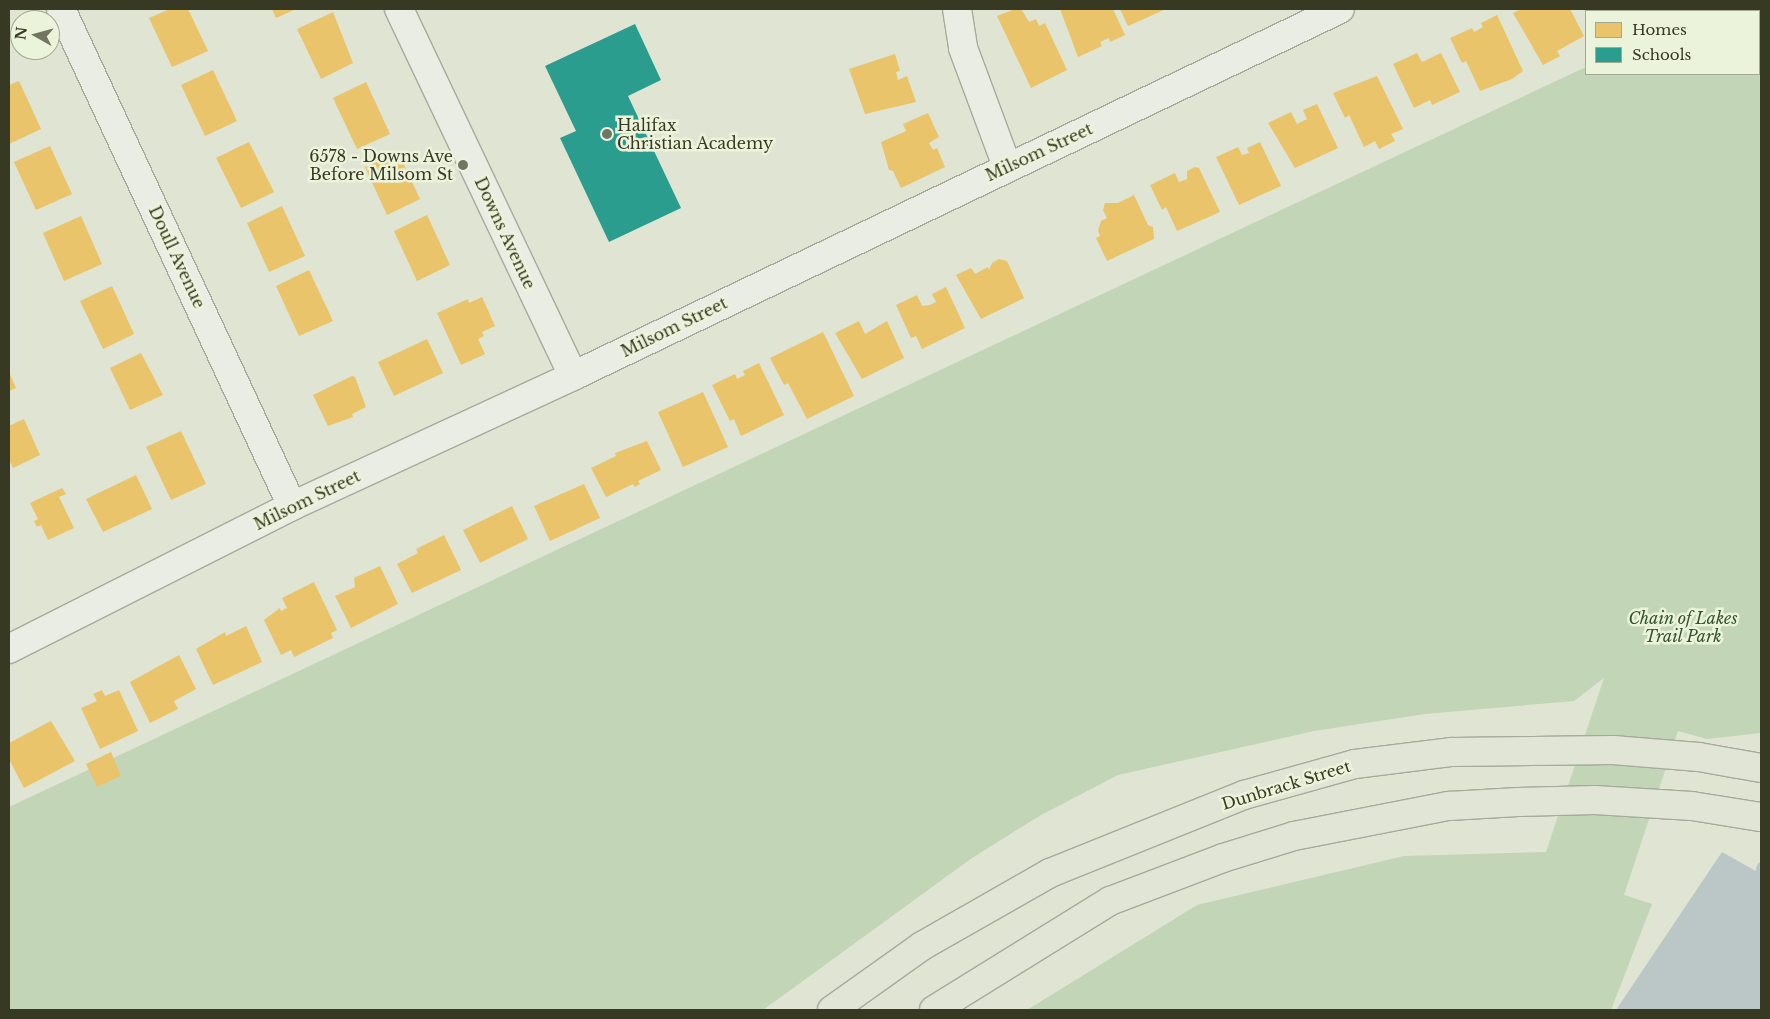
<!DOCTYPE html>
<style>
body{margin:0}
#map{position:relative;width:1770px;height:1019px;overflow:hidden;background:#dfe4d3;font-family:"Libre Baskerville",serif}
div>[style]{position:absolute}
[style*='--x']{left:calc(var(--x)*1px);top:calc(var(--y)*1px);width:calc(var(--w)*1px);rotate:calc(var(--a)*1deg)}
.green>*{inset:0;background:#c3d5b7}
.water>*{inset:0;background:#bbc7c6}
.homes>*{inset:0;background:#e9c46a}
.schools>*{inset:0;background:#2a9d8f}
.stream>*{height:8px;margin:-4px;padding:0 4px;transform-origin:4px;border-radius:4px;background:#bbc7c6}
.roads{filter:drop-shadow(1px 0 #a7aa9b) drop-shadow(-1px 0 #a7aa9b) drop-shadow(0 1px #a7aa9b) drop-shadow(0 -1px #a7aa9b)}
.minor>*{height:28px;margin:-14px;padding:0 14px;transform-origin:14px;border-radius:14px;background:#eaede4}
.major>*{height:28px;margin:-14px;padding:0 14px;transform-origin:14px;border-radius:14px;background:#e0e5d6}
.dots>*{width:14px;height:14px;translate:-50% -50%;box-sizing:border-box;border:2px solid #ecf3db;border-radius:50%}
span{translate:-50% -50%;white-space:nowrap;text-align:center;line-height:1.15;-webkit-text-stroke:5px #ecf3db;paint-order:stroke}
.poi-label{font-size:16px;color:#383923}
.left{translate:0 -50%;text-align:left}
.right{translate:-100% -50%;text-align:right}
.street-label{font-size:16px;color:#383923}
.park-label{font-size:16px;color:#31542c;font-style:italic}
.frame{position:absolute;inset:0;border:10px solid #383923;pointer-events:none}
.legend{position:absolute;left:1585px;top:10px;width:175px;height:65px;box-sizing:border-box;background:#ecf3db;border:1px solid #a4a991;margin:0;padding:6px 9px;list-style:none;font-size:15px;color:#383923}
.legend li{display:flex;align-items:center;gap:10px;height:25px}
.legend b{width:25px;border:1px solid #a4a991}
.north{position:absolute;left:10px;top:10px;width:50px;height:50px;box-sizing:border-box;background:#ecf3db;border:1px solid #a4a991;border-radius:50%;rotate:277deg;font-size:14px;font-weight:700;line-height:20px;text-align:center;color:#383923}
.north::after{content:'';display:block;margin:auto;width:18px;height:22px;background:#727561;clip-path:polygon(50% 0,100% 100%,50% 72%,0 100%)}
</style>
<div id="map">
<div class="green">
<div style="clip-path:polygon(1710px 9px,1761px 9px,1761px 733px,1707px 739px,1678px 731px,1624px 895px,1652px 904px,1611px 1010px,1027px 1010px,1197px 905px,1404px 856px,1546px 852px,1604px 678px,1574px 701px,1425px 714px,1314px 731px,1118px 775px,1041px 815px,972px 858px,763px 1010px,9px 1010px,9px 807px,1586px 67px,1586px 74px,1759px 74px,1759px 11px,1705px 11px)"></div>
</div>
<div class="water">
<div style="clip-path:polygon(1722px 852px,1761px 874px,1761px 1010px,1616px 1010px)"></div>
</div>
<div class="homes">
<div style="clip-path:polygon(170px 9px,188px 9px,208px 51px,172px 67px,149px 18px)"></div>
<div style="clip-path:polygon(272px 9px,296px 9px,276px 18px)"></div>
<div style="clip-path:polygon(1015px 9px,1021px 9px,1029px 22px,1036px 19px,1039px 26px,1045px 23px,1067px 70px,1031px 88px,997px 16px)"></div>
<div style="clip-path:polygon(1060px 9px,1113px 9px,1125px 35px,1110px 42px,1109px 38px,1100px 42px,1102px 46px,1078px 57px)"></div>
<div style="clip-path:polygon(1120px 9px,1166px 9px,1128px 26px)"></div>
<div style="clip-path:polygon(1521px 9px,1570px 9px,1584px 36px,1557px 51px,1560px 56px,1543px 65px,1513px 13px)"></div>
<div style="clip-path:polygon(1602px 9px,1656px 9px,1652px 11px)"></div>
<div style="clip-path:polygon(333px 12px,353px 63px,321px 79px,297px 29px)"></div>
<div style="clip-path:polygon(1497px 15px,1523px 71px,1512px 79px,1480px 91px,1466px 61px,1462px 63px,1450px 38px,1472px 28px,1474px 32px,1483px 27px,1481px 23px)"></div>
<div style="clip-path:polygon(1417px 53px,1422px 62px,1441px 53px,1460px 92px,1432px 105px,1430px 100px,1414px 108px,1393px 64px)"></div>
<div style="clip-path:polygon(895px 54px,900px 71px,896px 72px,898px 80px,907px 76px,916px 102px,865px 114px,849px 69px)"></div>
<div style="clip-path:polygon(213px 70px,237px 121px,205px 136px,181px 85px)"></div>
<div style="clip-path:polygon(1377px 76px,1403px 129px,1391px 134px,1395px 141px,1379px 149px,1375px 141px,1364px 147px,1349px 115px,1345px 118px,1333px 93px)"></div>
<div style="clip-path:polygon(19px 81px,41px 129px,9px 144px,9px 85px)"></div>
<div style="clip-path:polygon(366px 82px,390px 134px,357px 149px,333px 98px)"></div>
<div style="clip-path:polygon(1317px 104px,1338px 148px,1295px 168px,1268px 123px,1291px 112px,1297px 124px,1307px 119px,1303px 110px)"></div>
<div style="clip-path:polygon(928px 113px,939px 137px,929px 143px,933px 150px,937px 148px,945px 167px,901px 188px,893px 171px,889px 170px,881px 142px,906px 131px,903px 124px)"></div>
<div style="clip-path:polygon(249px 142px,274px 192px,241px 208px,216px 158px)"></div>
<div style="clip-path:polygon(1260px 142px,1281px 186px,1239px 205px,1216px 157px,1238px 147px,1242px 155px,1249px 153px,1247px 148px)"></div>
<div style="clip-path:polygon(50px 146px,72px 194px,36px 210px,14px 162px)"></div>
<div style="clip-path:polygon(398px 152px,420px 199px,387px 215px,365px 167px)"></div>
<div style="clip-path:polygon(1195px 167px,1199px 168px,1220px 212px,1177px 231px,1166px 207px,1162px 210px,1150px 185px,1175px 173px,1179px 182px,1187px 179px,1187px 171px)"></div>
<div style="clip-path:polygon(1134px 195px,1148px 225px,1153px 227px,1154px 239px,1107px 261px,1096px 238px,1100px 236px,1098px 230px,1101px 221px,1107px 218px,1103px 210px,1105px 203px,1118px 203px)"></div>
<div style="clip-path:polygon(282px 206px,305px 256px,269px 272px,247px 223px)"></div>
<div style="clip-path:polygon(427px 215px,450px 265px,417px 281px,394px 231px)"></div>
<div style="clip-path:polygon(81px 216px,102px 264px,64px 281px,43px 233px)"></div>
<div style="clip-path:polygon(999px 259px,1007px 261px,1024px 298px,981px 319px,956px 275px,971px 268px,975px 274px,988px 267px,989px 270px,992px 263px)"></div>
<div style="clip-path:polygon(309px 270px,333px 321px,299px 336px,276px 286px)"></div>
<div style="clip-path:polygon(112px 286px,134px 334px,103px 349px,80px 301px)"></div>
<div style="clip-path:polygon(946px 287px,965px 328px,922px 349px,916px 336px,911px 338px,896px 305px,917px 295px,922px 306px,930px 305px,936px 302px,932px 294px)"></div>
<div style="clip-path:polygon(482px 297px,495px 326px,482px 332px,484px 336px,478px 339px,485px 354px,461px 365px,437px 313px,468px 299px,469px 303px)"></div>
<div style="clip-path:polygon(859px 321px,865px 334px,887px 321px,904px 358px,862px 379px,835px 333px)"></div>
<div style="clip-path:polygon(823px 332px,854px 396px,807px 419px,788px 383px,784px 385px,770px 358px)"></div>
<div style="clip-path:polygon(427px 339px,443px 373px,394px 396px,378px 362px)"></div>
<div style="clip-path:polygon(141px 353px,163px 395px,130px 410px,110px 368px)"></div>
<div style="clip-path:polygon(759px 363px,784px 415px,741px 436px,734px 419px,730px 421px,712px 385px,735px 374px,737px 379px,745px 375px,743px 371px)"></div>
<div style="clip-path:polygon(9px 372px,16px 388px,9px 391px)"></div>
<div style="clip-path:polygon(352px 376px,355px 377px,366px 407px,352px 414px,353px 417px,328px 426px,313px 395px)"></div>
<div style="clip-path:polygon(703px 392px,728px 447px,683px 467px,658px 412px)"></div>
<div style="clip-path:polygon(24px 419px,40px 455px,13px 468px,9px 459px,9px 426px)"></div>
<div style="clip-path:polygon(181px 431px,206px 484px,171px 500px,146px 447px)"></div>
<div style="clip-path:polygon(647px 441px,661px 470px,638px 481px,640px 484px,635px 487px,633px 484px,606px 497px,591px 468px,616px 456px,615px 453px)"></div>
<div style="clip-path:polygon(136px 475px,152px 509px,103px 532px,86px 499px)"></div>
<div style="clip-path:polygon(584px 484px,600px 518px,550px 541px,534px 506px)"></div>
<div style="clip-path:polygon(62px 488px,66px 494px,59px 497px,74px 528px,48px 540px,41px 525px,37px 527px,34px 521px,38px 519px,30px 503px)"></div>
<div style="clip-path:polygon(512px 506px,528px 539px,480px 563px,463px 530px)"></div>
<div style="clip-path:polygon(444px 535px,461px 570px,412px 593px,397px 564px,418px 553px,416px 549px)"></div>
<div style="clip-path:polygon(380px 566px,398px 604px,351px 628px,335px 596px,355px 587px,354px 578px)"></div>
<div style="clip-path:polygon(314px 582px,337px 630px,331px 633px,333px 638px,294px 657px,291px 650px,281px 655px,264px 620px,280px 608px,281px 611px,287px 608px,282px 598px)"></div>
<div style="clip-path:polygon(246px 626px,262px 662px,213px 685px,196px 649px,225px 632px,226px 636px)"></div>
<div style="clip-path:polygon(179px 655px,196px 689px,174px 701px,178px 709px,150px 723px,130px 682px)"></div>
<div style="clip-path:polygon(102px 690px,105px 696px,119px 690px,138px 731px,100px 749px,81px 708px,97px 701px,93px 694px)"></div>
<div style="clip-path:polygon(51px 721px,75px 761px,24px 788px,9px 759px,9px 743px)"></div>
<div style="clip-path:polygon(111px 752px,121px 776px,97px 787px,86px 764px)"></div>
</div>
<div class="schools">
<div style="clip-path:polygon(635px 24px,661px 80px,628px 96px,681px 208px,609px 242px,560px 138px,576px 131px,545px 66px)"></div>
</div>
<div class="stream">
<div style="--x:1759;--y:873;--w:7;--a:-74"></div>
</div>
<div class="roads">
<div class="minor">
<div style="--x:61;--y:9;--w:548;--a:65.07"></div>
<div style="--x:399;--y:9;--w:406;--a:64.6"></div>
<div style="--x:957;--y:9;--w:39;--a:81"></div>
<div style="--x:963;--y:48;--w:126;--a:69.6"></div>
<div style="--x:9;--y:649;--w:317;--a:-26.8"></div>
<div style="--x:292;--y:506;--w:310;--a:-24.8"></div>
<div style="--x:573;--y:376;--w:850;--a:-25.57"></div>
</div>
<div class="major">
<div style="--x:832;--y:1010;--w:110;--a:-35.4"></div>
<div style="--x:922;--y:946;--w:147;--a:-29.7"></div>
<div style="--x:1050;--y:873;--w:209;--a:-21.9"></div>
<div style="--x:1244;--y:795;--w:115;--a:-15.6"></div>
<div style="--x:1355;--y:764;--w:98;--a:-7.1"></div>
<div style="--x:1452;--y:752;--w:161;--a:-0.7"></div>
<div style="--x:1613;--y:750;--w:86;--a:4.7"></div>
<div style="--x:1699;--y:757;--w:63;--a:10.1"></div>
<div style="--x:934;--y:1010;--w:207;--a:-31.8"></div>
<div style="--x:1110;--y:901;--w:121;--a:-20.8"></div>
<div style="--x:1223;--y:858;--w:74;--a:-17.2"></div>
<div style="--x:1294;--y:836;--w:158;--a:-11"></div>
<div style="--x:1449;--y:806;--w:69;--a:-3.3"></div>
<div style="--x:1518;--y:802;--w:77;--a:-1.5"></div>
<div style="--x:1595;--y:800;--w:97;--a:3.5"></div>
<div style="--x:1692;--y:806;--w:70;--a:9.1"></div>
</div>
</div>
<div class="dots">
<div style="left:607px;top:134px;background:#727561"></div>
<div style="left:463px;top:165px;background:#727561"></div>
</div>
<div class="poi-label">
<span class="left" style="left:617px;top:134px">Halifax<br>Christian Academy</span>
<span class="right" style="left:453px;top:165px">6578 - Downs Ave<br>Before Milsom St</span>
</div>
<div class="street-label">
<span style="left:1039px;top:152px;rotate:-25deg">Milsom Street</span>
<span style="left:505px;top:233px;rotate:65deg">Downs Avenue</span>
<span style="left:177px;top:257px;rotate:65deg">Doull Avenue</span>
<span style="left:674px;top:327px;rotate:-26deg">Milsom Street</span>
<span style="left:307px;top:500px;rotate:-26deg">Milsom Street</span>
<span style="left:1286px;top:785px;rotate:-17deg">Dunbrack Street</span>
</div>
<div class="park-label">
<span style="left:1683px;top:627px">Chain of Lakes<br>Trail Park</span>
</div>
<div class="frame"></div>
<ul class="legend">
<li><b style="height:14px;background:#e9c46a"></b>Homes</li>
<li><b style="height:14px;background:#2a9d8f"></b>Schools</li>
</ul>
<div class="north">N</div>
</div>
